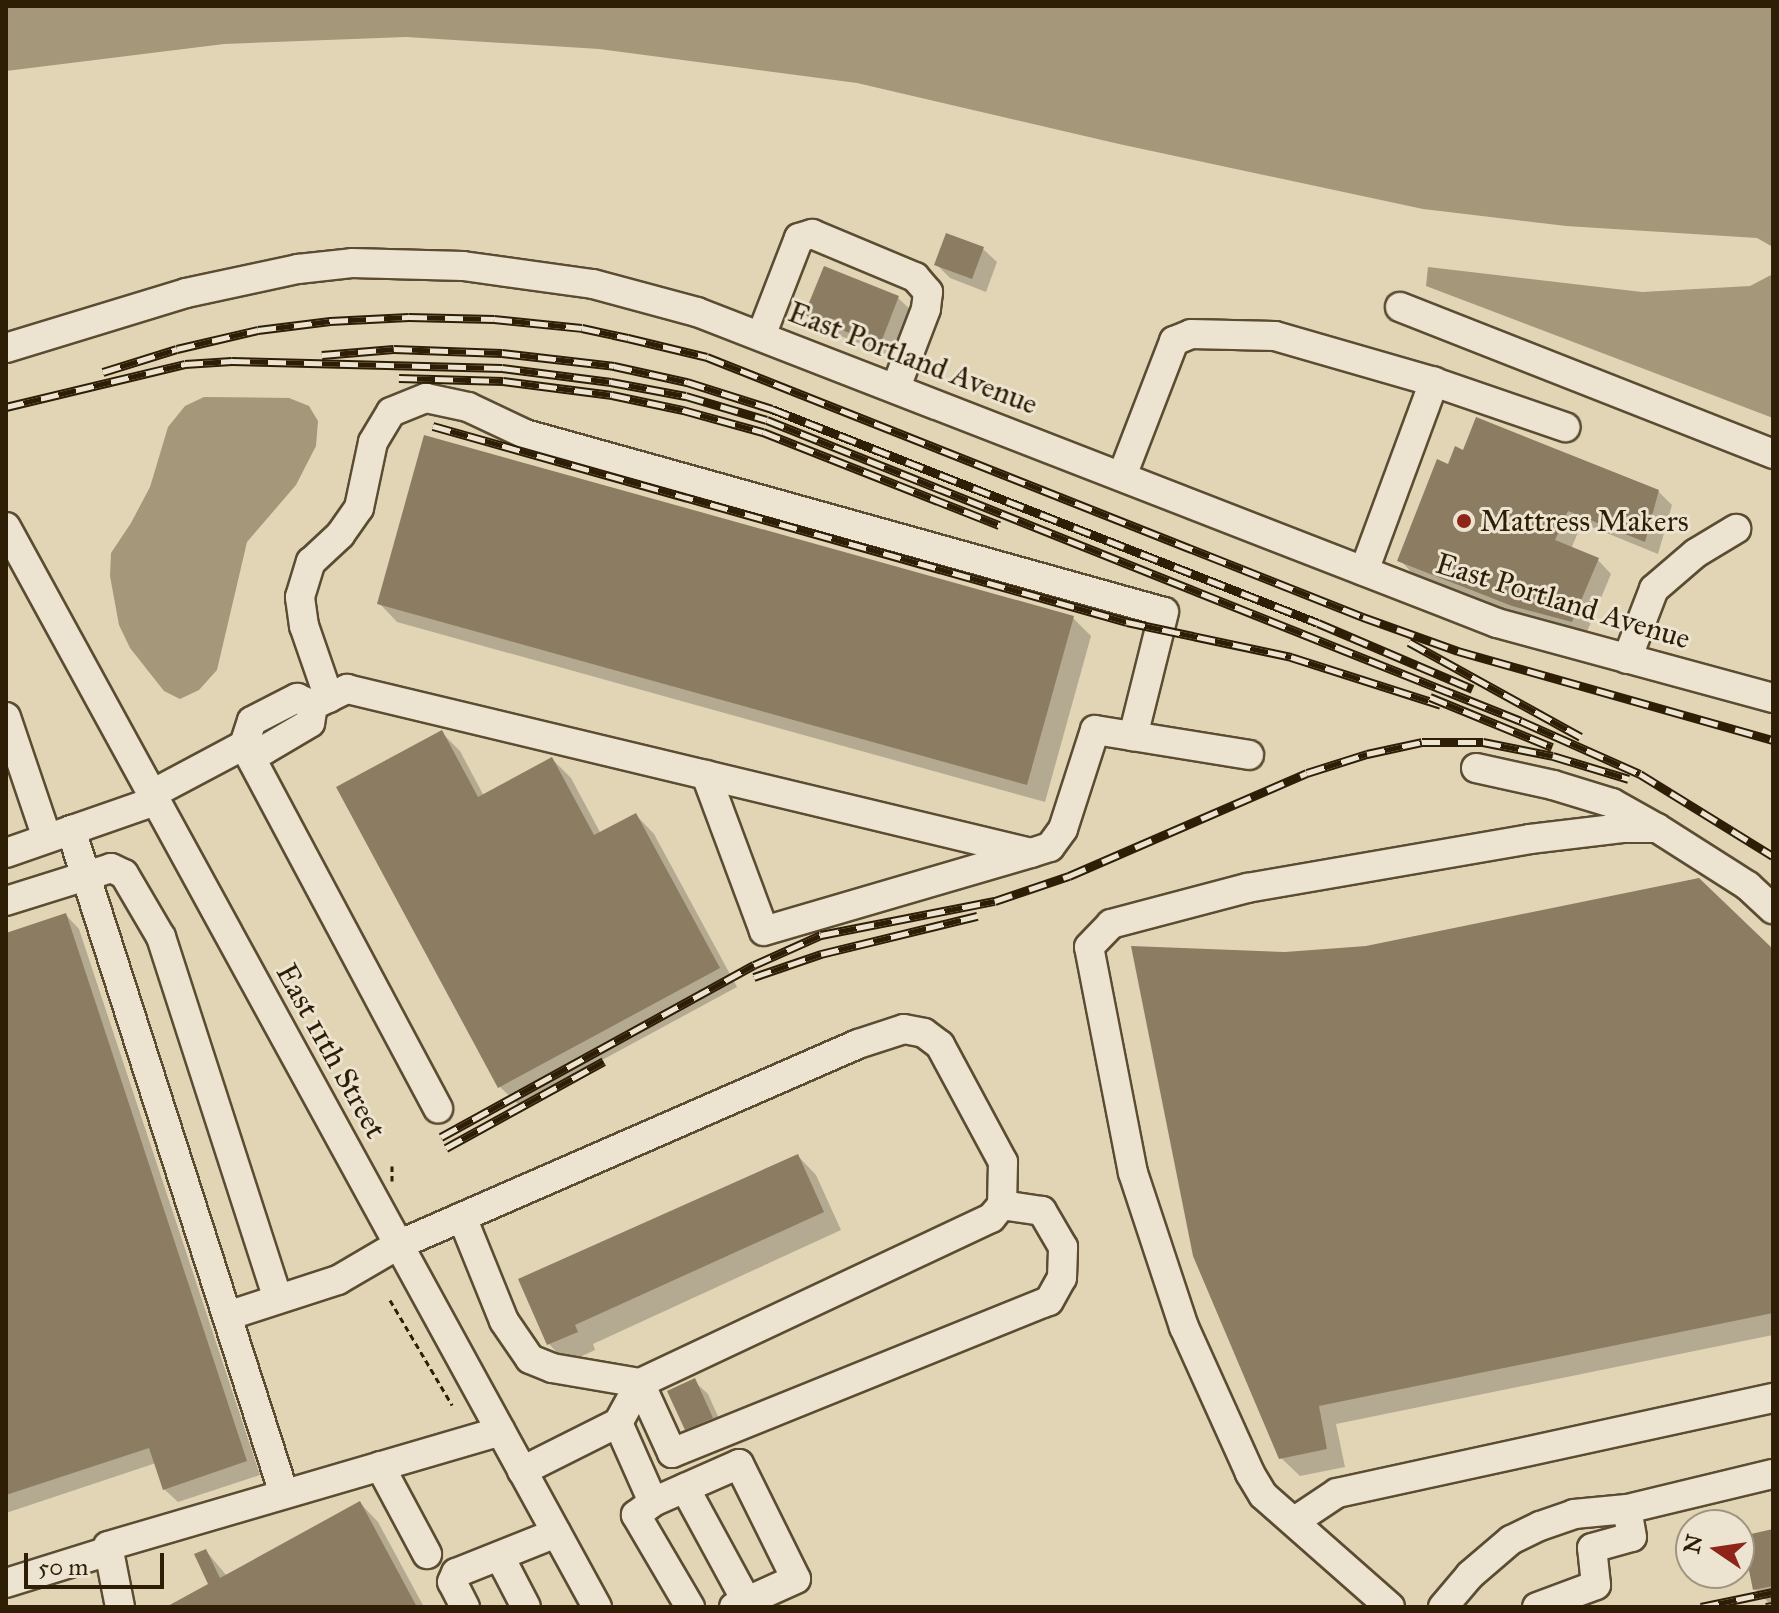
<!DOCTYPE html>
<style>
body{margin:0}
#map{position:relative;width:1779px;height:1613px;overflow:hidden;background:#e2d5b6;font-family:"IM FELL Great Primer",serif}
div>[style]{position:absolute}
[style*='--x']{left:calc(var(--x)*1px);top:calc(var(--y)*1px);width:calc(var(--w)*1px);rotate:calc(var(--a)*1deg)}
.water>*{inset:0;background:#a5977a}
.shadow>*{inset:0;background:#0003}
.building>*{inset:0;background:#8c7d62}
.path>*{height:3px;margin-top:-1.5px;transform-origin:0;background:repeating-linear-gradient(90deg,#2e1e06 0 6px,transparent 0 10px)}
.roads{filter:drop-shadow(2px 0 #5b4c32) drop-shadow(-2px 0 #5b4c32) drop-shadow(0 2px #5b4c32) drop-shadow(0 -2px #5b4c32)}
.minor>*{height:28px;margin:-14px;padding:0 14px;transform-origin:14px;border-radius:14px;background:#ece4d0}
.rail>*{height:9px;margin-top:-4.5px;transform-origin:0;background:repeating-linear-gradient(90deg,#ece4d0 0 18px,#2e1e06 0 36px);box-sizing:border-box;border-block:2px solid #2e1e06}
.dots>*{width:22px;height:22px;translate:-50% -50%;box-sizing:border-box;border:4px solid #ece4d0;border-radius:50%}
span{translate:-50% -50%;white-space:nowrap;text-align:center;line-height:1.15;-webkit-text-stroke:6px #ece4d0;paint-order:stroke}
.street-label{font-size:30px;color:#2e1e06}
.poi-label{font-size:30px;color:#2e1e06}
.left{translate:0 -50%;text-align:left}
.frame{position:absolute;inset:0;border:8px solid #2e1e06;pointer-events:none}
.north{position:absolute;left:1675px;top:1509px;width:80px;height:80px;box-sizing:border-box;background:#ece4d0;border:2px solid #a0957f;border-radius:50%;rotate:283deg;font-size:22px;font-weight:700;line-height:32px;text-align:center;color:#2e1e06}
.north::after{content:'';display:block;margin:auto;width:28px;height:36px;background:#8f2418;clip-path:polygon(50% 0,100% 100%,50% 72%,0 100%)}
.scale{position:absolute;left:24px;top:1553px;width:140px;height:36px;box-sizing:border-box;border:4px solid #2e1e06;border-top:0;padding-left:10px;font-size:24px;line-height:28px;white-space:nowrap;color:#2e1e06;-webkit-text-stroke:6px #ece4d0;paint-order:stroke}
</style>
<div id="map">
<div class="water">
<div style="clip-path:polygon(6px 6px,1773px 6px,1773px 247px,1757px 238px,1566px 226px,1423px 209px,1119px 144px,857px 83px,599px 49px,406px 37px,224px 44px,6px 71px)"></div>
<div style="clip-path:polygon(1428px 267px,1642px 292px,1750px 286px,1773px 274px,1773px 418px,1426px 286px)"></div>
<div style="clip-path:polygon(204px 397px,289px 398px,309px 406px,318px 421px,316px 446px,296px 485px,247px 542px,217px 670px,199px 690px,180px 699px,164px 691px,130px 648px,119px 625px,110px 576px,111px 553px,131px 523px,150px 487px,168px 427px,185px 406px)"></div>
</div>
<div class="shadow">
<div style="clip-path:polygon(983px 249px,997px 262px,986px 292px,950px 278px,936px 264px)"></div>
<div style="clip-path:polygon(898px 298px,912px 311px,894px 357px,820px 328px,806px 314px)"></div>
<div style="clip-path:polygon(1449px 466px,1658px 491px,1672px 505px,1658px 554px,1582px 523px,1571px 549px,1598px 560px,1611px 574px,1586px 634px,1528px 619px,1413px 574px,1400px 560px)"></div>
<div style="clip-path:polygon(379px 603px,1073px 618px,1091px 636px,1045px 802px,397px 622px)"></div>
<div style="clip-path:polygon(441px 732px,460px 751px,484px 796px,552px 759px,571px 778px,601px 834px,636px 815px,654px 834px,737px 987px,519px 1105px,500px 1087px,339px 788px)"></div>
<div style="clip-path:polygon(66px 915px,79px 929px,260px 1475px,178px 1502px,164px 1489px,156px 1463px,6px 1513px,6px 935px)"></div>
<div style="clip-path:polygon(1773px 952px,1773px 1335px,1336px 1424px,1345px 1467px,1300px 1476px,1281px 1458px,1285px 954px)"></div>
<div style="clip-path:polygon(798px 1156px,816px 1175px,841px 1230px,593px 1344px,595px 1350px,567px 1363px,549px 1344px,521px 1280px)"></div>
<div style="clip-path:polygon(694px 1381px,708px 1394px,725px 1432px,700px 1442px,687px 1428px)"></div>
<div style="clip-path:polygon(360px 1503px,378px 1522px,424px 1607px,188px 1607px,210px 1585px,206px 1551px,227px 1576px)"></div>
<div style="clip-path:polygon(1773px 1531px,1773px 1602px,1769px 1603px,1755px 1589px)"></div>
</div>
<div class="building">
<div style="clip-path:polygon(946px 233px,984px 247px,972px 279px,934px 265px)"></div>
<div style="clip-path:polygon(824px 266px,899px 296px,880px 345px,804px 315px)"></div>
<div style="clip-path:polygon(1476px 417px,1659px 490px,1645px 542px,1568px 511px,1555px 540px,1599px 558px,1572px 622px,1512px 606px,1397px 561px,1437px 459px,1448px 464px,1455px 446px,1463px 450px)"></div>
<div style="clip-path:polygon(424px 435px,1074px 616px,1027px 785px,377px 604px)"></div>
<div style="clip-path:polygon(442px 730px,478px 797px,552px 757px,594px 835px,636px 813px,720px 968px,498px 1088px,336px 787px)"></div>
<div style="clip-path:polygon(1699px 878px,1773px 949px,1773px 1313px,1319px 1406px,1327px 1449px,1279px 1459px,1193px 1256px,1131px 946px,1285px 952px,1366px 946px)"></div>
<div style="clip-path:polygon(66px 913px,247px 1461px,163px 1490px,149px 1448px,6px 1495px,6px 933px)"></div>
<div style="clip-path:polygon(798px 1154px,824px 1212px,575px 1325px,578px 1332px,547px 1345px,518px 1279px)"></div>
<div style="clip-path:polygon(695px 1378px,713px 1418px,685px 1430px,667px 1391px)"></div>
<div style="clip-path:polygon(360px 1501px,417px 1607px,166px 1607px,208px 1584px,194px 1554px,206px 1549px,220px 1578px)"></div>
<div style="clip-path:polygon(1773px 1529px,1773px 1586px,1753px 1590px,1742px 1536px)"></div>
</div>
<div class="path">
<div style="--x:392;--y:1166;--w:15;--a:90"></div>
<div style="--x:390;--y:1300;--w:122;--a:59.4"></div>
</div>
<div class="roads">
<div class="minor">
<div style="--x:1400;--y:307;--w:401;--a:21.5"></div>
<div style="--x:761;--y:336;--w:105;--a:-68.8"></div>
<div style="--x:799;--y:238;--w:14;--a:-17"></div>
<div style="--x:812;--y:234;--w:112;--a:22.7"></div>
<div style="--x:915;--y:277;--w:20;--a:49"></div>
<div style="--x:928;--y:292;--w:17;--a:97"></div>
<div style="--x:926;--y:309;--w:84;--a:111"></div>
<div style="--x:6;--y:348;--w:188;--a:-17"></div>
<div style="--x:186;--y:293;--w:115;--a:-12.1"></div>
<div style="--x:298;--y:269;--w:54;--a:-6.3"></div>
<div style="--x:352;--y:263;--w:111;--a:1.5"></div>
<div style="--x:463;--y:266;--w:131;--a:7.9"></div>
<div style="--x:593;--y:284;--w:108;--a:15.1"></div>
<div style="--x:697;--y:312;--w:858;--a:21.24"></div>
<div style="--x:1497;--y:623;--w:286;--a:15.2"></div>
<div style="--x:1122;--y:476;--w:145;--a:-68.9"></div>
<div style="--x:1174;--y:341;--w:18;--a:-22"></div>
<div style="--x:1191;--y:334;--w:84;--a:1.4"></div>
<div style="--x:1275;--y:336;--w:166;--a:16.1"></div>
<div style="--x:1434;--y:382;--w:139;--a:19"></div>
<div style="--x:6;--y:527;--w:1231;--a:61.31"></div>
<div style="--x:1364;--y:571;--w:202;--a:-69.7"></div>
<div style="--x:1627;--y:659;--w:75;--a:-68.9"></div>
<div style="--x:1654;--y:589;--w:55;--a:-40.6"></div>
<div style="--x:1696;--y:553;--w:47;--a:-31"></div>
<div style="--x:297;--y:698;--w:17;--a:24"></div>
<div style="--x:313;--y:705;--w:18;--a:99"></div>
<div style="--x:310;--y:723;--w:53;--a:149.6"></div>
<div style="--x:264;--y:750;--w:21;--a:-166"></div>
<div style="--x:244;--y:745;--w:25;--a:-72"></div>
<div style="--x:252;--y:721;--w:51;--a:-27.1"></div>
<div style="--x:329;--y:698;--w:76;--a:-109.1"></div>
<div style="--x:304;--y:626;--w:29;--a:-98"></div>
<div style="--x:300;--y:597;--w:37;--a:-73"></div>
<div style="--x:311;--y:562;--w:40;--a:-43"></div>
<div style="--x:340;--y:535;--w:33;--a:-55"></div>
<div style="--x:359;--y:508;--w:67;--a:-78"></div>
<div style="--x:373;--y:442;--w:35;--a:-59"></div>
<div style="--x:391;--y:412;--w:38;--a:-22"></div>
<div style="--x:426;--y:398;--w:43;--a:12.1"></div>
<div style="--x:468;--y:407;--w:63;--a:25.3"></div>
<div style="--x:525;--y:434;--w:663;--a:15.57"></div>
<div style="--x:1164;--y:612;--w:128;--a:104"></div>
<div style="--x:314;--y:705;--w:37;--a:-26"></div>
<div style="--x:347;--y:689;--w:703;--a:13.48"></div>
<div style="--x:1031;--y:853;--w:20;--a:-18"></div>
<div style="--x:1050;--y:847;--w:22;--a:-54"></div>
<div style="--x:1063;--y:829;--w:104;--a:-72.1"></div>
<div style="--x:1095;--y:730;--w:156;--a:9.2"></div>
<div style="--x:6;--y:717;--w:128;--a:71.3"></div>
<div style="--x:1476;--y:768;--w:79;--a:12.4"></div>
<div style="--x:1553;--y:785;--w:62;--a:17"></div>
<div style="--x:1612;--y:803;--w:47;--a:29.3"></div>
<div style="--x:706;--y:775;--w:166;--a:69.6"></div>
<div style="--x:764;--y:931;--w:278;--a:-16.3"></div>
<div style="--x:152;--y:794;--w:104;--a:-28"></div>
<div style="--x:244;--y:745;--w:412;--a:61.9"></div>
<div style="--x:71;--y:830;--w:697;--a:72.21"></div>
<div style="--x:6;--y:853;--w:158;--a:-19.2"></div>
<div style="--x:6;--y:901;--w:110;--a:-17.4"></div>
<div style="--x:111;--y:868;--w:14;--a:25"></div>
<div style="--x:124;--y:874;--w:73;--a:59.6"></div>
<div style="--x:161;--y:937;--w:380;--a:72.1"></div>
<div style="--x:462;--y:1217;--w:112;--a:68"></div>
<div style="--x:504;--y:1321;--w:46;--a:55.6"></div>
<div style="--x:530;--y:1359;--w:24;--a:22"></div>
<div style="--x:552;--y:1368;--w:89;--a:9.7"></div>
<div style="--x:640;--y:1383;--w:77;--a:65.4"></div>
<div style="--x:672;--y:1453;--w:406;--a:-22"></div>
<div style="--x:1049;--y:1301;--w:26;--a:-61"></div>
<div style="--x:1062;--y:1278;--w:31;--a:-88"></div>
<div style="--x:1063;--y:1247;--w:42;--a:-120.3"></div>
<div style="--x:1042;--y:1211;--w:40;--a:-171.5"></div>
<div style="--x:227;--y:1316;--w:117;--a:-18"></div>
<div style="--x:338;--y:1280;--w:69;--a:-30.3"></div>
<div style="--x:398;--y:1245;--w:502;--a:-23.6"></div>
<div style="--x:858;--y:1044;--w:48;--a:-18.1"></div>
<div style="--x:904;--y:1029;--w:20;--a:11"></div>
<div style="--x:924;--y:1033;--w:20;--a:37"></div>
<div style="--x:940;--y:1045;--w:133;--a:61.7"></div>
<div style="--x:1003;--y:1162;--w:43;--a:91.3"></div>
<div style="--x:1002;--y:1205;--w:17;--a:130"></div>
<div style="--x:991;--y:1218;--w:388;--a:154.8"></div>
<div style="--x:640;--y:1383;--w:46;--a:118.8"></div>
<div style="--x:380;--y:1466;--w:100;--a:61.9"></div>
<div style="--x:522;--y:1471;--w:107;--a:-26.6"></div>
<div style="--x:618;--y:1423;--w:86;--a:66.1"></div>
<div style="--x:685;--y:1488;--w:130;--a:61.5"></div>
<div style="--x:1295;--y:1521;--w:50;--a:-33.7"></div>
<div style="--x:1337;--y:1493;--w:446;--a:-12.3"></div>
<div style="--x:500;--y:1557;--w:56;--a:62.5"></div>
<div style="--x:6;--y:1583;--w:108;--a:-17.3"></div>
<div style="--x:120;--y:1607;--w:62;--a:-101.1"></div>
<div style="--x:108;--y:1546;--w:409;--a:-16.3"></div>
<div style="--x:465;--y:1607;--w:28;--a:-117"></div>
<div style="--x:452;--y:1582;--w:10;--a:-66"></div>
<div style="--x:456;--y:1573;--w:108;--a:-21.8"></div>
<div style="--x:690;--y:1607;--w:107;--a:-120.4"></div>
<div style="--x:636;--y:1515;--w:21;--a:-37"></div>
<div style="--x:653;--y:1502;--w:94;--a:-23.8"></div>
<div style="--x:739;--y:1464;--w:128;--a:63.6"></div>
<div style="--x:796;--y:1579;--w:68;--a:155.7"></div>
<div style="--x:1390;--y:1607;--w:169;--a:-138.6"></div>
<div style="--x:1263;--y:1495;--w:26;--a:-121"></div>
<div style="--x:1250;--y:1473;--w:160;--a:-114.3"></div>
<div style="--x:1184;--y:1327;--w:162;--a:-108.3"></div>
<div style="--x:1133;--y:1173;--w:230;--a:-101"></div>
<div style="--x:1089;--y:947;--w:32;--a:-46"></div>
<div style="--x:1111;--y:924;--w:141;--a:-14.8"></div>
<div style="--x:1247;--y:888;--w:287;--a:-9.8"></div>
<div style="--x:1530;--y:839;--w:93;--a:-6.8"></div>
<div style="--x:1622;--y:828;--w:35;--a:0"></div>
<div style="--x:1657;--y:828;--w:108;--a:32.5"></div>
<div style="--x:1748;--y:886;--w:34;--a:43"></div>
<div style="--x:1443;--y:1607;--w:42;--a:-49.8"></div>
<div style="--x:1470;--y:1575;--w:54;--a:-40.5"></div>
<div style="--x:1511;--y:1540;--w:32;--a:-26"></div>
<div style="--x:1540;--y:1526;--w:36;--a:-19"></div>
<div style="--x:1574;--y:1514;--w:53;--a:-5.4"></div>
<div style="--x:1627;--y:1509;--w:150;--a:-13.5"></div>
<div style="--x:1537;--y:1607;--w:63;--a:-20.4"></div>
<div style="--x:1596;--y:1585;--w:37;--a:-96"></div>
<div style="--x:1592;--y:1548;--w:41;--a:-15.4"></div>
<div style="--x:1632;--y:1537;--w:28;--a:-100"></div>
</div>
</div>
<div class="rail">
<div style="--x:322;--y:355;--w:72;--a:-4.8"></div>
<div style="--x:394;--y:349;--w:108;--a:2.1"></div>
<div style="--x:502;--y:353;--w:113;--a:6.6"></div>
<div style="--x:614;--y:366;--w:75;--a:12.4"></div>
<div style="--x:687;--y:382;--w:89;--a:17.6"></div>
<div style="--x:772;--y:409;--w:586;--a:21.4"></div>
<div style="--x:1318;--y:623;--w:168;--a:23.1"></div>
<div style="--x:103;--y:372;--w:77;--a:-17.3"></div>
<div style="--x:177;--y:349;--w:83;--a:-13.2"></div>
<div style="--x:258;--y:330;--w:73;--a:-7.1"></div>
<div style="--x:330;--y:321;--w:79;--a:-2.9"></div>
<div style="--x:409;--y:317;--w:85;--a:1.3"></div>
<div style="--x:494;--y:319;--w:88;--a:5.8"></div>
<div style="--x:582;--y:328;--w:47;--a:12.3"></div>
<div style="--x:628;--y:338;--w:81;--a:13.5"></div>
<div style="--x:707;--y:357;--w:706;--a:21.62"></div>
<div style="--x:1363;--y:617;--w:101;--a:19.7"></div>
<div style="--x:1458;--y:651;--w:327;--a:15.8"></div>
<div style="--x:399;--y:378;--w:104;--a:1.7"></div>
<div style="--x:503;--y:381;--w:110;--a:7.3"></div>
<div style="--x:612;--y:395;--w:73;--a:11.9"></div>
<div style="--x:683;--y:410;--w:83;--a:15.4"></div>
<div style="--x:763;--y:432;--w:254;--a:21.5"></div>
<div style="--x:6;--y:407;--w:184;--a:-13.5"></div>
<div style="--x:185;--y:364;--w:47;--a:-3.7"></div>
<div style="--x:232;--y:361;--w:270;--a:1.5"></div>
<div style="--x:502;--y:368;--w:110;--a:7.3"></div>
<div style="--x:611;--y:382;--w:76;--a:10.6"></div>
<div style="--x:686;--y:396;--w:84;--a:16.5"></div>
<div style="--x:767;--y:420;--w:812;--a:21.76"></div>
<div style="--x:1521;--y:721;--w:130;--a:24"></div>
<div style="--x:1640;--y:774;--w:156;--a:31.7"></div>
<div style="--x:433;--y:426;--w:721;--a:15.77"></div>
<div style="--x:1127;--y:622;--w:168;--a:12"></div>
<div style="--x:1291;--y:657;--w:157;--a:17.7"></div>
<div style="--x:1409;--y:642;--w:196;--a:28.9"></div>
<div style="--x:1430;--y:697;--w:132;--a:22.3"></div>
<div style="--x:754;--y:977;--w:71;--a:-18.9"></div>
<div style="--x:821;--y:954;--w:161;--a:-13.7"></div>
<div style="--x:441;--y:1137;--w:357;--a:-28.8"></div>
<div style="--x:754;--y:965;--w:73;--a:-24.1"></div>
<div style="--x:821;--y:935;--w:177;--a:-11.1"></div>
<div style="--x:995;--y:901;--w:78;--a:-18.7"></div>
<div style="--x:1069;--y:876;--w:259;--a:-23.4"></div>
<div style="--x:1307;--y:773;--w:63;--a:-17.6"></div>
<div style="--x:1367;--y:754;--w:56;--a:-12.3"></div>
<div style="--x:1422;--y:742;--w:61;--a:0"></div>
<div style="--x:1483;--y:742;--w:71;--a:11.3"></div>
<div style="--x:1553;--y:756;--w:79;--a:16.8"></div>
<div style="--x:446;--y:1148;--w:180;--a:-28.8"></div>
<div style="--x:1701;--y:1607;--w:74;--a:-11.8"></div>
<div style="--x:1766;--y:1607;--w:7;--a:-8"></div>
</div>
<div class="dots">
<div style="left:1464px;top:521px;background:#8f2418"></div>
</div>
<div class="street-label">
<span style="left:913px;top:358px;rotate:21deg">East Portland Avenue</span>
<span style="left:1563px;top:601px;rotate:17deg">East Portland Avenue</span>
<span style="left:331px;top:1051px;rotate:61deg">East 11th Street</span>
</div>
<div class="poi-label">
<span class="left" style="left:1480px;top:521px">Mattress Makers</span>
</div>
<div class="frame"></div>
<div class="north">N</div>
<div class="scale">50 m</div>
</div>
